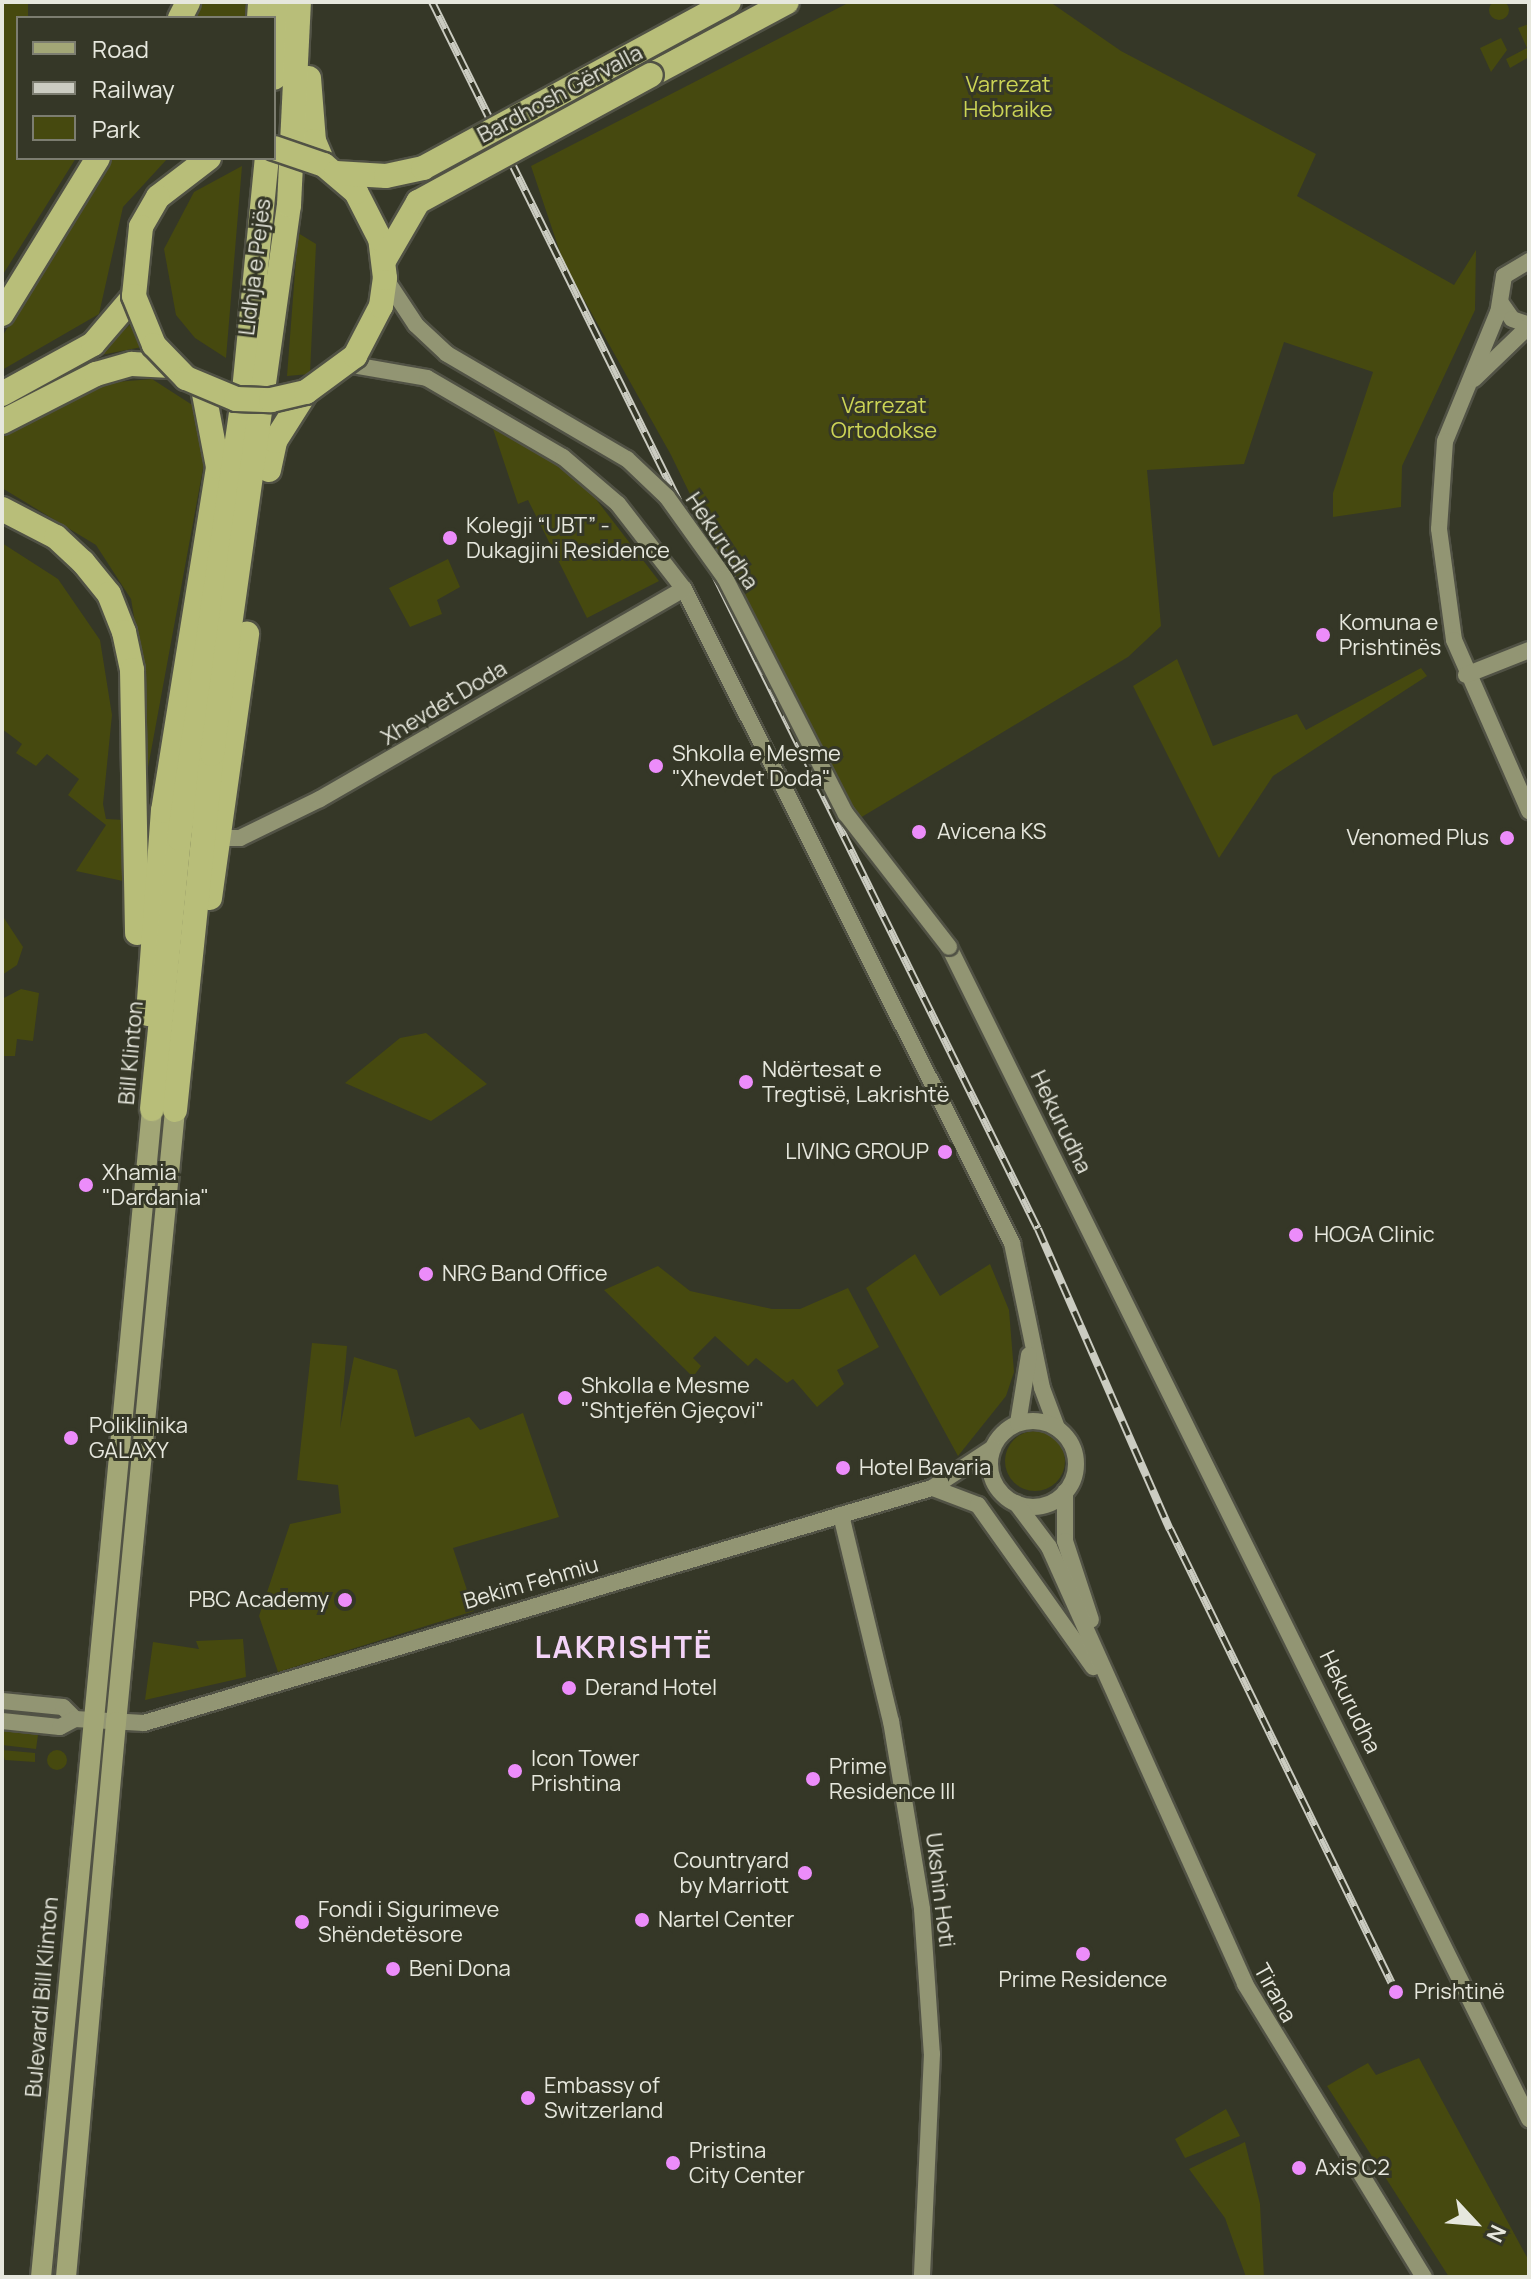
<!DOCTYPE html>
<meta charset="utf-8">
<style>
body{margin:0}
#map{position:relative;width:1531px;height:2279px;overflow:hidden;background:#353727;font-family:Manrope,sans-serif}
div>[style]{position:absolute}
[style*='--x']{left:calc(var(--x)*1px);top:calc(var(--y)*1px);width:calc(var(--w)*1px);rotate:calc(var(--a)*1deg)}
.green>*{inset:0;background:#46490f}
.round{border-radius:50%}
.roads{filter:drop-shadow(2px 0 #515245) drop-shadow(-2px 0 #515245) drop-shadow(0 2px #515245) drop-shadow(0 -2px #515245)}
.secondary>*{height:16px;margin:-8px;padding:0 8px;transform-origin:8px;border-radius:8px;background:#929573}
.secondary>.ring{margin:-8px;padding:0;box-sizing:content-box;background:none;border:16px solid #929573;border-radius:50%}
.primary>*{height:20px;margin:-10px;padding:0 10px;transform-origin:10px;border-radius:10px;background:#a2a676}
.highway>*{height:24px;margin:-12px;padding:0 12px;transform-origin:12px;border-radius:12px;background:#b8be79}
.rail>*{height:8px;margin-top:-4px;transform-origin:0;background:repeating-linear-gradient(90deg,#353727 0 15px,#cbccc1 0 30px);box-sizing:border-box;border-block:2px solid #cbccc1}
.bridges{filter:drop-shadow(2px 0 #515245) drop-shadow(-2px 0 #515245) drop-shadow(0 2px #515245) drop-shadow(0 -2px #515245)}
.secondary-bridge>*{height:16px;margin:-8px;padding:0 8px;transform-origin:8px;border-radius:8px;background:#929573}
.highway-bridge>*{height:24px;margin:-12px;padding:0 12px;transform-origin:12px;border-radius:12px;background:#b8be79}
.dots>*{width:22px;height:22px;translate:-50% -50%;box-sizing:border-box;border:4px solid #353727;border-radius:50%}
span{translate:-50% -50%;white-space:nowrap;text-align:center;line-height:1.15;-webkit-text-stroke:6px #353727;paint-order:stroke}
.park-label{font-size:22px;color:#ccd455}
.street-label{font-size:22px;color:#e6e7dd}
.poi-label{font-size:22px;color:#e6e7dd}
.left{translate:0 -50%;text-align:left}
.right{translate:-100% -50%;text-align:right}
.district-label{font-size:30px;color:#f3d3f7;font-weight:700;letter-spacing:2px}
.frame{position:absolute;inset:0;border:4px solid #e6e7dd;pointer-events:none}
.legend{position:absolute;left:16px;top:16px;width:260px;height:144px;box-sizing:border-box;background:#353727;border:2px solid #7c7d70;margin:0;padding:10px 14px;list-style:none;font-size:24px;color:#e6e7dd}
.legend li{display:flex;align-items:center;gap:16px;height:40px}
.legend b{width:40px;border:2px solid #7c7d70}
.north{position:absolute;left:1435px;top:2183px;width:80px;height:80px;-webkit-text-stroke:6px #353727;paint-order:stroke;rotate:116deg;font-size:22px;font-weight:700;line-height:32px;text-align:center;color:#e6e7dd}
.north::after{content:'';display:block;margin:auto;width:28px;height:36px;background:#e6e7dd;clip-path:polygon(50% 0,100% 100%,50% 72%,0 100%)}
</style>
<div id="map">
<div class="green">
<div class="round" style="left:1489px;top:0;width:20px;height:20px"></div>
<div style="clip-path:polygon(2px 2px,28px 2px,28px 18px,18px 18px,18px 158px,76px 158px,2px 276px)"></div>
<div style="clip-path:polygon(198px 2px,246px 2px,245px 18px,189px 18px)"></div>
<div style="clip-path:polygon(850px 2px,1050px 2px,1121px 51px,1316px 154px,1297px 196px,1454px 285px,1476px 250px,1475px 310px,1402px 466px,1401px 507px,1333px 517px,1333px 493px,1373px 372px,1284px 342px,1244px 464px,1147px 470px,1161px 626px,1128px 657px,850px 824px,671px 455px,564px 264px,531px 166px)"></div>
<div style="clip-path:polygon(1529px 24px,1529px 57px,1510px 68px,1506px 59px,1527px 48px,1518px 28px)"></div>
<div style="clip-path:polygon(1501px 38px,1507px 50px,1491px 72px,1480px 48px)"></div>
<div style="clip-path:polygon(109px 158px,168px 158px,123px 207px,99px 314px,2px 370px,2px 337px)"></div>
<div style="clip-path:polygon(242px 166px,226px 358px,195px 338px,176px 315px,164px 249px,194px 192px)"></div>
<div style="clip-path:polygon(298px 233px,316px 244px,310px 374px,287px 376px)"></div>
<div style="clip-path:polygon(134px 321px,147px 346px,91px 357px,106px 347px)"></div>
<div style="clip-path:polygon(152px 379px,197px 408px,204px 463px,145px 784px,146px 687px,131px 599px,96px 545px,2px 488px,2px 433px,104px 383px)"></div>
<div style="clip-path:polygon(493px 429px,546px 457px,592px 494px,659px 581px,587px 618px,528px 500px,518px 504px)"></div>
<div style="clip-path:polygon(2px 543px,58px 579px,100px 640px,112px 715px,103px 804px,106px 819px,124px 820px,123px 881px,76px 871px,106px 825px,68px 795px,79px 779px,47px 754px,36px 766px,16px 753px,22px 744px,2px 729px)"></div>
<div style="clip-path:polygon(448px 559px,460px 587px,437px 600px,442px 614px,410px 627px,389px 588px)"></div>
<div style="clip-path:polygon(1177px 659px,1213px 746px,1297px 714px,1306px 730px,1421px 668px,1427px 676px,1273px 776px,1219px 858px,1133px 686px)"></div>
<div style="clip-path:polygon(4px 918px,23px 947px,17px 965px,2px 975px)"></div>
<div style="clip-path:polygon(21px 989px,39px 993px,33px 1041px,17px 1039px,15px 1056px,2px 1056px,2px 999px)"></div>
<div style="clip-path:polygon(426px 1033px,487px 1084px,431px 1121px,345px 1083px,400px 1038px)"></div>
<div style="clip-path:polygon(915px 1254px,940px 1296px,990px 1264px,1009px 1310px,1014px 1372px,1006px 1396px,958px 1456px,866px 1288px)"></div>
<div style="clip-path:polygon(658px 1266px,690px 1291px,772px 1309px,800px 1309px,848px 1288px,879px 1347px,837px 1370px,844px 1384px,817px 1407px,793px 1379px,787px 1383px,756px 1358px,748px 1366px,715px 1336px,693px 1358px,701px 1366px,693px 1377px,604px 1290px)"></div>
<div style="clip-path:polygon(312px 1343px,347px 1346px,340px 1428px,354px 1357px,397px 1370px,415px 1437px,469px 1417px,480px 1430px,523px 1413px,559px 1517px,453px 1548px,474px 1611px,278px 1672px,259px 1616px,290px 1524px,341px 1513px,338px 1485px,297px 1480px)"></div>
<div class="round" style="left:1005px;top:1431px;width:60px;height:60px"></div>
<div style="clip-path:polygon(243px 1639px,246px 1677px,145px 1700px,153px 1642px,199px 1649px,196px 1641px)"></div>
<div style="clip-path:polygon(2px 1730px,38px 1735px,36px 1749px,2px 1745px)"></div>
<div style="clip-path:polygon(2px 1750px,35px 1753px,35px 1762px,5px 1760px)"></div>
<div class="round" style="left:47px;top:1750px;width:20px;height:20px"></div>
<div style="clip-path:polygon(1419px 2058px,1529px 2261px,1529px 2277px,1449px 2277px,1327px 2086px,1368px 2063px,1376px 2075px)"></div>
<div style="clip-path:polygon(1226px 2109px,1240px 2136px,1185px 2158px,1175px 2139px)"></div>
<div style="clip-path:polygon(1245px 2142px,1260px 2204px,1264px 2277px,1246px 2277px,1225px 2218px,1189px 2169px)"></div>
</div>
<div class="roads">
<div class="secondary">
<div style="--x:1529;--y:261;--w:29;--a:149"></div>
<div style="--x:1504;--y:276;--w:36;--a:99"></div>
<div style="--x:1498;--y:312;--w:139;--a:112.3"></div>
<div style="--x:1445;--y:441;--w:88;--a:93.9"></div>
<div style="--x:1439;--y:529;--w:112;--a:82.3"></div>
<div style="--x:1454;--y:640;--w:187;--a:66.3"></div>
<div style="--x:1501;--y:303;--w:19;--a:55"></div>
<div style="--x:1512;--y:319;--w:18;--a:19"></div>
<div style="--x:347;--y:364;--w:81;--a:9.9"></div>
<div style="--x:427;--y:378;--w:157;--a:30.2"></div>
<div style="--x:563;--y:457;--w:72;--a:40.5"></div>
<div style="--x:618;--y:504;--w:108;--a:52.2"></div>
<div style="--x:684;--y:589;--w:732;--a:63.36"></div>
<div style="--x:1012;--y:1243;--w:148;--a:78.3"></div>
<div style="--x:1042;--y:1388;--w:43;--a:69.4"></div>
<div style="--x:1474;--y:379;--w:76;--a:-43.9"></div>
<div style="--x:1466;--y:675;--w:68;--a:-21.6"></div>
<div style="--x:220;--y:838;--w:20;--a:0"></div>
<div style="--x:240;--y:838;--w:89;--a:-26"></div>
<div style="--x:320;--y:799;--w:420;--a:-30"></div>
<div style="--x:949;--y:947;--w:1308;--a:63.67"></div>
<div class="ring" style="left:990px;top:1421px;width:70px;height:70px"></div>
<div style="--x:1018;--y:1423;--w:69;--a:-80.8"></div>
<div style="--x:933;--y:1488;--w:48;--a:20.7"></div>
<div style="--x:978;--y:1505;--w:199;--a:54.6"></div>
<div style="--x:1065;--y:1492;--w:49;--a:90"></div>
<div style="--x:1065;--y:1541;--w:83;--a:71.8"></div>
<div style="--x:1016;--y:1503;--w:55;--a:53.1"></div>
<div style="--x:1049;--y:1547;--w:479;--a:65.8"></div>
<div style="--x:1245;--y:1984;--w:343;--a:58.6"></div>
<div style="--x:841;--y:1515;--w:212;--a:76.4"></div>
<div style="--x:891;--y:1721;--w:191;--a:80.6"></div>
<div style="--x:922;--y:1909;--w:145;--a:86.1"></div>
<div style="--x:932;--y:2054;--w:223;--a:92.6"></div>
<div style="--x:2;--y:1701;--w:61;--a:5.6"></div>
<div style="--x:63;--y:1707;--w:17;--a:45"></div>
<div style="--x:75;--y:1719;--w:69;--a:3.3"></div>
<div style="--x:144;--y:1723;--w:822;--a:-16.61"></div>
<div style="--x:932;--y:1488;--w:73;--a:-33.3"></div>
<div style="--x:2;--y:1721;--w:58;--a:5.9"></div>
<div style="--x:60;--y:1727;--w:17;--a:-28"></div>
</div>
<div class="primary">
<div style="--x:116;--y:1723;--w:616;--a:-84.5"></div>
<div style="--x:41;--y:2277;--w:1173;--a:-84.57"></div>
<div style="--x:66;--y:2277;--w:557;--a:-84.85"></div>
</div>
<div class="highway">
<div style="--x:180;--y:18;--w:18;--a:-63"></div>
<div style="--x:259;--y:18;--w:16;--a:-86"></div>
<div style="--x:651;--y:75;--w:154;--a:-28.2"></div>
<div style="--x:274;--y:78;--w:76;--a:-85.5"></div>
<div style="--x:309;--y:78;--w:63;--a:85.5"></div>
<div style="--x:314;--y:141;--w:26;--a:67"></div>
<div style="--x:2;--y:314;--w:183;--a:-58.4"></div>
<div style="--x:2;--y:394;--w:104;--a:-28.8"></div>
<div style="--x:93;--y:344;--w:63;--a:-49.5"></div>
<div style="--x:2;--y:422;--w:106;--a:-27.1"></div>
<div style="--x:96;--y:374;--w:37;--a:-16"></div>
<div style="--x:132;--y:364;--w:39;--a:3"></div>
<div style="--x:269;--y:470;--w:30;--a:-78"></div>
<div style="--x:275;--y:441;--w:58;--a:-57.7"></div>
<div style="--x:2;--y:509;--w:61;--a:27.4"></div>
<div style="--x:56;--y:537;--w:37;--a:43"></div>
<div style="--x:83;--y:562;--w:41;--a:50.9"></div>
<div style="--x:109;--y:594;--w:41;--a:68.5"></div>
<div style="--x:124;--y:632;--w:39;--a:78"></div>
<div style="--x:132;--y:670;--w:263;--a:88.9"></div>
<div style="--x:210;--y:898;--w:267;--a:-82"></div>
<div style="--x:148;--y:1014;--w:204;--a:-85.8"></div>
<div style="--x:163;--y:811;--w:348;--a:-80.9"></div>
<div style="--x:218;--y:467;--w:80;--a:-100.8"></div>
<div style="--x:152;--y:1109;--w:272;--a:-84.3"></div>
<div style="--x:179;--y:838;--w:452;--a:-81.7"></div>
<div style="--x:244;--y:391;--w:234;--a:-84.4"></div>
<div style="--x:175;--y:1110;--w:358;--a:-84.1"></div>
<div style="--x:212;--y:754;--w:554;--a:-82.02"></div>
<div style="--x:289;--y:205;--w:203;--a:-87.2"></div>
</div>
</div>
<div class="rail">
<div style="--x:432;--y:2;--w:1368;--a:63.72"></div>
<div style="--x:1038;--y:1229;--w:328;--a:66.3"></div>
<div style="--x:1170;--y:1529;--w:515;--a:63.98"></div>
</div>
<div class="bridges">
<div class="secondary-bridge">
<div style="--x:385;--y:278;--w:56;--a:56.6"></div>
<div style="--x:416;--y:325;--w:42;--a:43.1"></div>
<div style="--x:447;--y:354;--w:208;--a:30.3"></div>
<div style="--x:627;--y:459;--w:55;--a:43.5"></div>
<div style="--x:667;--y:497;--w:100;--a:54.4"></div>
<div style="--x:725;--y:578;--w:265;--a:62.9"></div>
<div style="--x:846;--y:814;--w:168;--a:52.2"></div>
</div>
<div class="highway-bridge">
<div style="--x:209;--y:158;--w:64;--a:142.6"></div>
<div style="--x:158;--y:197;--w:34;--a:120"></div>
<div style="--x:141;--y:227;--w:69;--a:95.8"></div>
<div style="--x:134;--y:296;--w:53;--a:67.8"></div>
<div style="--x:154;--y:345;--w:46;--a:45.9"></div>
<div style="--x:186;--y:378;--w:54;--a:22.8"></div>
<div style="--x:236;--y:399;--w:35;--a:2"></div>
<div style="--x:271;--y:400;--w:36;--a:-13"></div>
<div style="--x:306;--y:392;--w:61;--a:-36.3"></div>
<div style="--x:355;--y:356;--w:56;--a:-62.5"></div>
<div style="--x:381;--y:306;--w:28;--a:-82"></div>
<div style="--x:385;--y:278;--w:39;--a:-97"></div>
<div style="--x:380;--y:239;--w:53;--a:-117.1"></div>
<div style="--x:356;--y:192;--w:42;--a:-139.8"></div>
<div style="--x:324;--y:165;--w:53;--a:-161.2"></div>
<div style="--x:336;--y:173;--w:50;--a:3.4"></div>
<div style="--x:386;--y:176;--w:38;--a:-12"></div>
<div style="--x:423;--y:168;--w:348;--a:-28.5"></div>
<div style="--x:385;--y:259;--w:66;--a:-59.9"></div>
<div style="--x:418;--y:202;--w:265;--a:-28.6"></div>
</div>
</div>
<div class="dots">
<div style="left:450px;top:538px;background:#ec8cfa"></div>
<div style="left:1323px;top:635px;background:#ec8cfa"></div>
<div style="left:656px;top:766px;background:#ec8cfa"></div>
<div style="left:919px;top:832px;background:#ec8cfa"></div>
<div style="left:1507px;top:838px;background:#ec8cfa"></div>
<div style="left:746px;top:1082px;background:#ec8cfa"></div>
<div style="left:945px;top:1152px;background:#ec8cfa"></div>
<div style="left:86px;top:1185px;background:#ec8cfa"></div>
<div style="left:1296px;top:1235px;background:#ec8cfa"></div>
<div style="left:426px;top:1274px;background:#ec8cfa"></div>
<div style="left:565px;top:1398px;background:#ec8cfa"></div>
<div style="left:71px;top:1438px;background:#ec8cfa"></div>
<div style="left:843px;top:1468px;background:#ec8cfa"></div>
<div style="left:345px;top:1600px;background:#ec8cfa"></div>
<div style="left:569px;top:1688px;background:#ec8cfa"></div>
<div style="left:515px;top:1771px;background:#ec8cfa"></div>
<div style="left:813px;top:1779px;background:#ec8cfa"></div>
<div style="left:805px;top:1873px;background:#ec8cfa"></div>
<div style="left:642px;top:1920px;background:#ec8cfa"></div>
<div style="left:302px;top:1922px;background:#ec8cfa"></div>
<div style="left:1083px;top:1954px;background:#ec8cfa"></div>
<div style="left:393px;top:1969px;background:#ec8cfa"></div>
<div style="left:1396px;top:1992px;background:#ec8cfa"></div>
<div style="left:528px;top:2098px;background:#ec8cfa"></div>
<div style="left:673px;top:2163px;background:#ec8cfa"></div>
<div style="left:1299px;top:2168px;background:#ec8cfa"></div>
</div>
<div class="park-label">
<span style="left:1008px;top:97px">Varrezat<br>Hebraike</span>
<span style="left:884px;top:418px">Varrezat<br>Ortodokse</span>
</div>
<div class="street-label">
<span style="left:560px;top:94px;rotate:-28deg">Bardhosh Gërvalla</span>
<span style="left:255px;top:267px;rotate:-83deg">Lidhja e Pejës</span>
<span style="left:722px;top:541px;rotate:56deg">Hekurudha</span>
<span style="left:444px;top:703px;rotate:-31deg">Xhevdet Doda</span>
<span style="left:131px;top:1053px;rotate:-85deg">Bill Klinton</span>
<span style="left:1061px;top:1122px;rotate:64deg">Hekurudha</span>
<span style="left:531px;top:1583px;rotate:-16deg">Bekim Fehmiu</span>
<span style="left:1350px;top:1702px;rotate:64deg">Hekurudha</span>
<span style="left:940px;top:1890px;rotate:83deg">Ukshin Hoti</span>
<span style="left:1275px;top:1993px;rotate:61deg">Tirana</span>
<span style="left:42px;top:1997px;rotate:-85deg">Bulevardi Bill Klinton</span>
</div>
<div class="poi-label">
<span class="left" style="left:466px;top:538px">Kolegji “UBT” -<br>Dukagjini Residence</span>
<span class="left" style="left:1339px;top:635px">Komuna e<br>Prishtinës</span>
<span class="left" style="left:672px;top:766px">Shkolla e Mesme<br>"Xhevdet Doda"</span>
<span class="left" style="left:937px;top:832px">Avicena KS</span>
<span class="right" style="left:1489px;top:838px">Venomed Plus</span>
<span class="left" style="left:762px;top:1082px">Ndërtesat e<br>Tregtisë, Lakrishtë</span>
<span class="right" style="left:929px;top:1152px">LIVING GROUP</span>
<span class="left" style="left:102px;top:1185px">Xhamia<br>"Dardania"</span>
<span class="left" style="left:1314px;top:1235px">HOGA Clinic</span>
<span class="left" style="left:442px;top:1274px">NRG Band Office</span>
<span class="left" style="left:581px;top:1398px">Shkolla e Mesme<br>"Shtjefën Gjeçovi"</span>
<span class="left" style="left:89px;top:1438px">Poliklinika<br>GALAXY</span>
<span class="left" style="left:859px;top:1468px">Hotel Bavaria</span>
<span class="right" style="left:329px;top:1600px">PBC Academy</span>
<span class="left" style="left:585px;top:1688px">Derand Hotel</span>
<span class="left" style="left:531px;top:1771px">Icon Tower<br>Prishtina</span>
<span class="left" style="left:829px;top:1779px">Prime<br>Residence III</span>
<span class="right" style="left:789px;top:1873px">Countryard<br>by Marriott</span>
<span class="left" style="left:318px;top:1922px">Fondi i Sigurimeve<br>Shëndetësore</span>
<span class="left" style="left:658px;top:1920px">Nartel Center</span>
<span class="left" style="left:409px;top:1969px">Beni Dona</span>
<span style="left:1083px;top:1980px">Prime Residence</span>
<span class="left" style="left:1414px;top:1992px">Prishtinë</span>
<span class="left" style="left:544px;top:2098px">Embassy of<br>Switzerland</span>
<span class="left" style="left:689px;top:2163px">Pristina<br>City Center</span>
<span class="left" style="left:1315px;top:2168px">Axis C2</span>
</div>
<div class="district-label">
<span style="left:624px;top:1647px">LAKRISHTË</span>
</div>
<div class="frame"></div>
<ul class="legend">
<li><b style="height:10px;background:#a2a676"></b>Road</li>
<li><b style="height:10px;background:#cbccc1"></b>Railway</li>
<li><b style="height:22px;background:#46490f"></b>Park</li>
</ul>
<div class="north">N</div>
</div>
